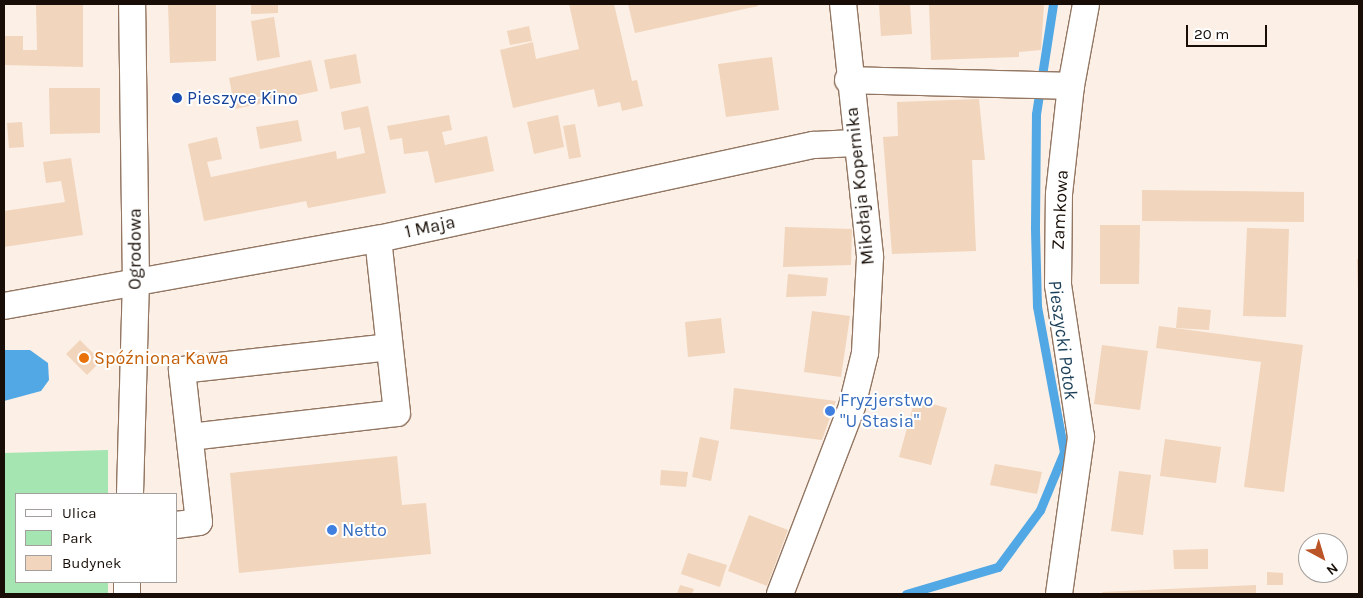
<!DOCTYPE html>
<meta charset="utf-8">
<style>
body{margin:0}
#map{position:relative;width:1363px;height:598px;overflow:hidden;background:#fcefe6;font-family:Karla,sans-serif}
div>[style]{position:absolute}
[style*='--x']{left:calc(var(--x)*1px);top:calc(var(--y)*1px);width:calc(var(--w)*1px);rotate:calc(var(--a)*1deg)}
.green>*{inset:0;background:#a4e5b1}
.water>*{inset:0;background:#51a8e4}
.stream>*{height:9px;margin:-4.5px;padding:0 4.5px;transform-origin:4.5px;border-radius:4.5px;background:#51a8e4}
.building>*{inset:0;background:#f1d5bc}
.roads{filter:drop-shadow(1px 0 #927662) drop-shadow(-1px 0 #927662) drop-shadow(0 1px #927662) drop-shadow(0 -1px #927662)}
.minor>*{height:26px;margin:-13px;padding:0 13px;transform-origin:13px;border-radius:13px;background:#fff}
.dots>*{width:14px;height:14px;translate:-50% -50%;box-sizing:border-box;border:2px solid #fff;border-radius:50%}
span{translate:-50% -50%;white-space:nowrap;text-align:center;line-height:1.15;-webkit-text-stroke:4px #fff;paint-order:stroke}
.transit-label{font-size:18px;color:#164399}
.left{translate:0 -50%;text-align:left}
.street-label{font-size:18px;color:#180e07}
.food-label{font-size:18px;color:#c56008}
.shop-label{font-size:18px;color:#366cbe}
.water-label{font-size:19px;color:#1b3f58;font-style:italic}
.frame{position:absolute;inset:0;border:5px solid #180e07;pointer-events:none}
.legend{position:absolute;left:15px;top:493px;width:162px;height:90px;box-sizing:border-box;background:#fff;border:1px solid #a39f9c;margin:0;padding:6px 9px;list-style:none;font-size:15px;color:#180e07}
.legend li{display:flex;align-items:center;gap:10px;height:25px}
.legend b{width:25px;border:1px solid #a39f9c}
.north{position:absolute;left:1298px;top:533px;width:50px;height:50px;box-sizing:border-box;background:#fff;border:1px solid #a39f9c;border-radius:50%;rotate:141deg;font-size:14px;font-weight:700;line-height:20px;text-align:center;color:#180e07}
.north::after{content:'';display:block;margin:auto;width:18px;height:22px;background:#bb5528;clip-path:polygon(50% 0,100% 100%,50% 72%,0 100%)}
.scale{position:absolute;left:1186px;top:25px;width:81px;height:22px;box-sizing:border-box;border:2px solid #180e07;border-top:0;padding-left:6px;font-size:15px;line-height:18px;white-space:nowrap;color:#180e07;-webkit-text-stroke:4px #fff;paint-order:stroke}
</style>
<div id="map">
<div class="green">
<div style="clip-path:polygon(108px 450px,108px 494px,16px 494px,16px 582px,108px 582px,108px 594px,4px 594px,4px 453px)"></div>
</div>
<div class="water">
<div style="clip-path:polygon(4px 350px,30px 350px,48px 363px,49px 380px,41px 391px,4px 401px)"></div>
</div>
<div class="stream">
<div style="--x:906;--y:594;--w:96;--a:-16.4"></div>
<div style="--x:998;--y:567;--w:71;--a:-53.6"></div>
<div style="--x:1040;--y:510;--w:63;--a:-67.5"></div>
<div style="--x:1064;--y:452;--w:148;--a:-100.5"></div>
<div style="--x:1037;--y:306;--w:79;--a:-91.5"></div>
<div style="--x:1035;--y:227;--w:113;--a:-89.5"></div>
<div style="--x:1036;--y:114;--w:111;--a:-81.2"></div>
</div>
<div class="building">
<div style="clip-path:polygon(36px 4px,83px 4px,83px 67px,4px 65px,4px 36px,23px 36px,23px 50px,37px 50px)"></div>
<div style="clip-path:polygon(168px 4px,216px 4px,216px 61px,170px 63px)"></div>
<div style="clip-path:polygon(251px 4px,278px 4px,278px 13px,251px 14px)"></div>
<div style="clip-path:polygon(569px 4px,614px 4px,632px 81px,637px 80px,643px 106px,622px 111px,620px 102px,598px 107px,594px 89px,513px 108px,500px 50px,533px 42px,536px 59px,579px 49px)"></div>
<div style="clip-path:polygon(628px 4px,757px 4px,758px 6px,635px 33px)"></div>
<div style="clip-path:polygon(879px 4px,910px 4px,912px 34px,881px 36px)"></div>
<div style="clip-path:polygon(929px 4px,1044px 4px,1041px 50px,1019px 52px,1019px 57px,931px 60px)"></div>
<div style="clip-path:polygon(274px 17px,280px 57px,257px 61px,251px 21px)"></div>
<div style="clip-path:polygon(529px 26px,532px 41px,510px 45px,507px 31px)"></div>
<div style="clip-path:polygon(356px 54px,361px 83px,330px 89px,324px 60px)"></div>
<div style="clip-path:polygon(772px 57px,779px 110px,726px 117px,718px 64px)"></div>
<div style="clip-path:polygon(311px 60px,318px 91px,235px 109px,229px 78px)"></div>
<div style="clip-path:polygon(49px 88px,100px 88px,100px 133px,50px 134px)"></div>
<div style="clip-path:polygon(979px 99px,985px 160px,972px 160px,976px 251px,892px 254px,883px 137px,898px 136px,897px 102px)"></div>
<div style="clip-path:polygon(368px 106px,386px 193px,308px 208px,306px 201px,204px 221px,188px 144px,217px 137px,222px 159px,207px 162px,211px 177px,336px 151px,337px 159px,365px 153px,360px 127px,344px 130px,341px 112px)"></div>
<div style="clip-path:polygon(449px 115px,452px 130px,442px 132px,445px 145px,487px 136px,494px 171px,435px 183px,428px 151px,404px 154px,402px 138px,390px 140px,387px 126px)"></div>
<div style="clip-path:polygon(558px 115px,564px 147px,534px 154px,527px 122px)"></div>
<div style="clip-path:polygon(298px 120px,302px 141px,260px 149px,256px 127px)"></div>
<div style="clip-path:polygon(22px 122px,24px 147px,9px 148px,7px 123px)"></div>
<div style="clip-path:polygon(575px 124px,581px 157px,569px 159px,563px 126px)"></div>
<div style="clip-path:polygon(71px 158px,83px 235px,4px 247px,4px 211px,65px 202px,61px 181px,46px 183px,43px 162px)"></div>
<div style="clip-path:polygon(1142px 190px,1304px 192px,1304px 222px,1142px 221px)"></div>
<div style="clip-path:polygon(1100px 225px,1140px 225px,1139px 284px,1100px 284px)"></div>
<div style="clip-path:polygon(785px 227px,852px 229px,851px 265px,783px 267px)"></div>
<div style="clip-path:polygon(1247px 228px,1289px 229px,1286px 317px,1243px 316px)"></div>
<div style="clip-path:polygon(1357px 259px,1359px 259px,1359px 292px,1358px 292px)"></div>
<div style="clip-path:polygon(788px 274px,828px 278px,826px 296px,786px 297px)"></div>
<div style="clip-path:polygon(1178px 307px,1211px 310px,1209px 330px,1176px 328px)"></div>
<div style="clip-path:polygon(812px 311px,850px 316px,841px 377px,804px 372px)"></div>
<div style="clip-path:polygon(721px 318px,725px 353px,688px 357px,685px 322px)"></div>
<div style="clip-path:polygon(1159px 326px,1303px 345px,1284px 492px,1244px 487px,1261px 362px,1156px 348px)"></div>
<div style="clip-path:polygon(80px 340px,101px 361px,87px 375px,66px 354px)"></div>
<div style="clip-path:polygon(1102px 345px,1148px 351px,1140px 410px,1094px 404px)"></div>
<div style="clip-path:polygon(734px 388px,836px 401px,822px 440px,730px 429px)"></div>
<div style="clip-path:polygon(915px 399px,947px 408px,931px 465px,899px 457px)"></div>
<div style="clip-path:polygon(700px 437px,719px 441px,711px 481px,692px 477px)"></div>
<div style="clip-path:polygon(1165px 439px,1221px 447px,1216px 483px,1160px 476px)"></div>
<div style="clip-path:polygon(397px 456px,402px 505px,426px 503px,431px 554px,239px 573px,230px 473px)"></div>
<div style="clip-path:polygon(995px 464px,1042px 472px,1037px 494px,990px 485px)"></div>
<div style="clip-path:polygon(661px 470px,688px 472px,686px 487px,660px 485px)"></div>
<div style="clip-path:polygon(1119px 471px,1151px 475px,1143px 535px,1111px 531px)"></div>
<div style="clip-path:polygon(749px 515px,788px 530px,767px 586px,728px 571px)"></div>
<div style="clip-path:polygon(1208px 549px,1208px 569px,1174px 569px,1173px 550px)"></div>
<div style="clip-path:polygon(688px 553px,727px 565px,720px 587px,681px 574px)"></div>
<div style="clip-path:polygon(1267px 572px,1283px 573px,1283px 585px,1267px 585px)"></div>
<div style="clip-path:polygon(680px 585px,694px 589px,692px 594px,677px 594px)"></div>
<div style="clip-path:polygon(1256px 585px,1256px 594px,1102px 594px,1102px 592px)"></div>
</div>
<div class="roads">
<div class="minor">
<div style="--x:848;--y:80;--w:223;--a:1.5"></div>
<div style="--x:4;--y:306;--w:380;--a:-10.2"></div>
<div style="--x:378;--y:239;--w:446;--a:-12.2"></div>
<div style="--x:814;--y:145;--w:41;--a:-2.8"></div>
<div style="--x:190;--y:437;--w:208;--a:-6.6"></div>
<div style="--x:397;--y:413;--w:175;--a:-96.2"></div>
<div style="--x:130;--y:494;--w:210;--a:-88.4"></div>
<div style="--x:136;--y:284;--w:280;--a:-90.8"></div>
<div style="--x:176;--y:525;--w:23;--a:-7"></div>
<div style="--x:199;--y:522;--w:153;--a:-96.4"></div>
<div style="--x:182;--y:370;--w:208;--a:-6.3"></div>
<div style="--x:127;--y:594;--w:12;--a:-90"></div>
<div style="--x:780;--y:594;--w:201;--a:-69"></div>
<div style="--x:852;--y:406;--w:55;--a:-76.2"></div>
<div style="--x:865;--y:353;--w:97;--a:-87"></div>
<div style="--x:870;--y:256;--w:253;--a:-96.1"></div>
<div style="--x:1059;--y:594;--w:159;--a:-82"></div>
<div style="--x:1081;--y:437;--w:154;--a:-98.6"></div>
<div style="--x:1058;--y:285;--w:91;--a:-89.4"></div>
<div style="--x:1059;--y:194;--w:109;--a:-83.7"></div>
<div style="--x:1071;--y:86;--w:83;--a:-79.6"></div>
</div>
</div>
<div class="dots">
<div style="left:177px;top:98px;background:#1a4fb4"></div>
<div style="left:84px;top:358px;background:#e8710a"></div>
<div style="left:830px;top:411px;background:#3f7fe0"></div>
<div style="left:332px;top:530px;background:#3f7fe0"></div>
</div>
<div class="transit-label">
<span class="left" style="left:187px;top:98px">Pieszyce Kino</span>
</div>
<div class="street-label">
<span style="left:860px;top:186px;rotate:-96deg">Mikołaja Kopernika</span>
<span style="left:1060px;top:210px;rotate:-87deg">Zamkowa</span>
<span style="left:430px;top:227px;rotate:-12deg">1 Maja</span>
<span style="left:135px;top:249px;rotate:-90deg">Ogrodowa</span>
</div>
<div class="food-label">
<span class="left" style="left:94px;top:358px">Spóźniona Kawa</span>
</div>
<div class="shop-label">
<span class="left" style="left:840px;top:411px">Fryzjerstwo<br>"U Stasia"</span>
<span class="left" style="left:342px;top:530px">Netto</span>
</div>
<div class="water-label">
<span style="left:1062px;top:340px;rotate:82deg">Pieszycki Potok</span>
</div>
<div class="frame"></div>
<ul class="legend">
<li><b style="height:6px;background:#fff"></b>Ulica</li>
<li><b style="height:14px;background:#a4e5b1"></b>Park</li>
<li><b style="height:14px;background:#f1d5bc"></b>Budynek</li>
</ul>
<div class="north">N</div>
<div class="scale">20 m</div>
</div>
